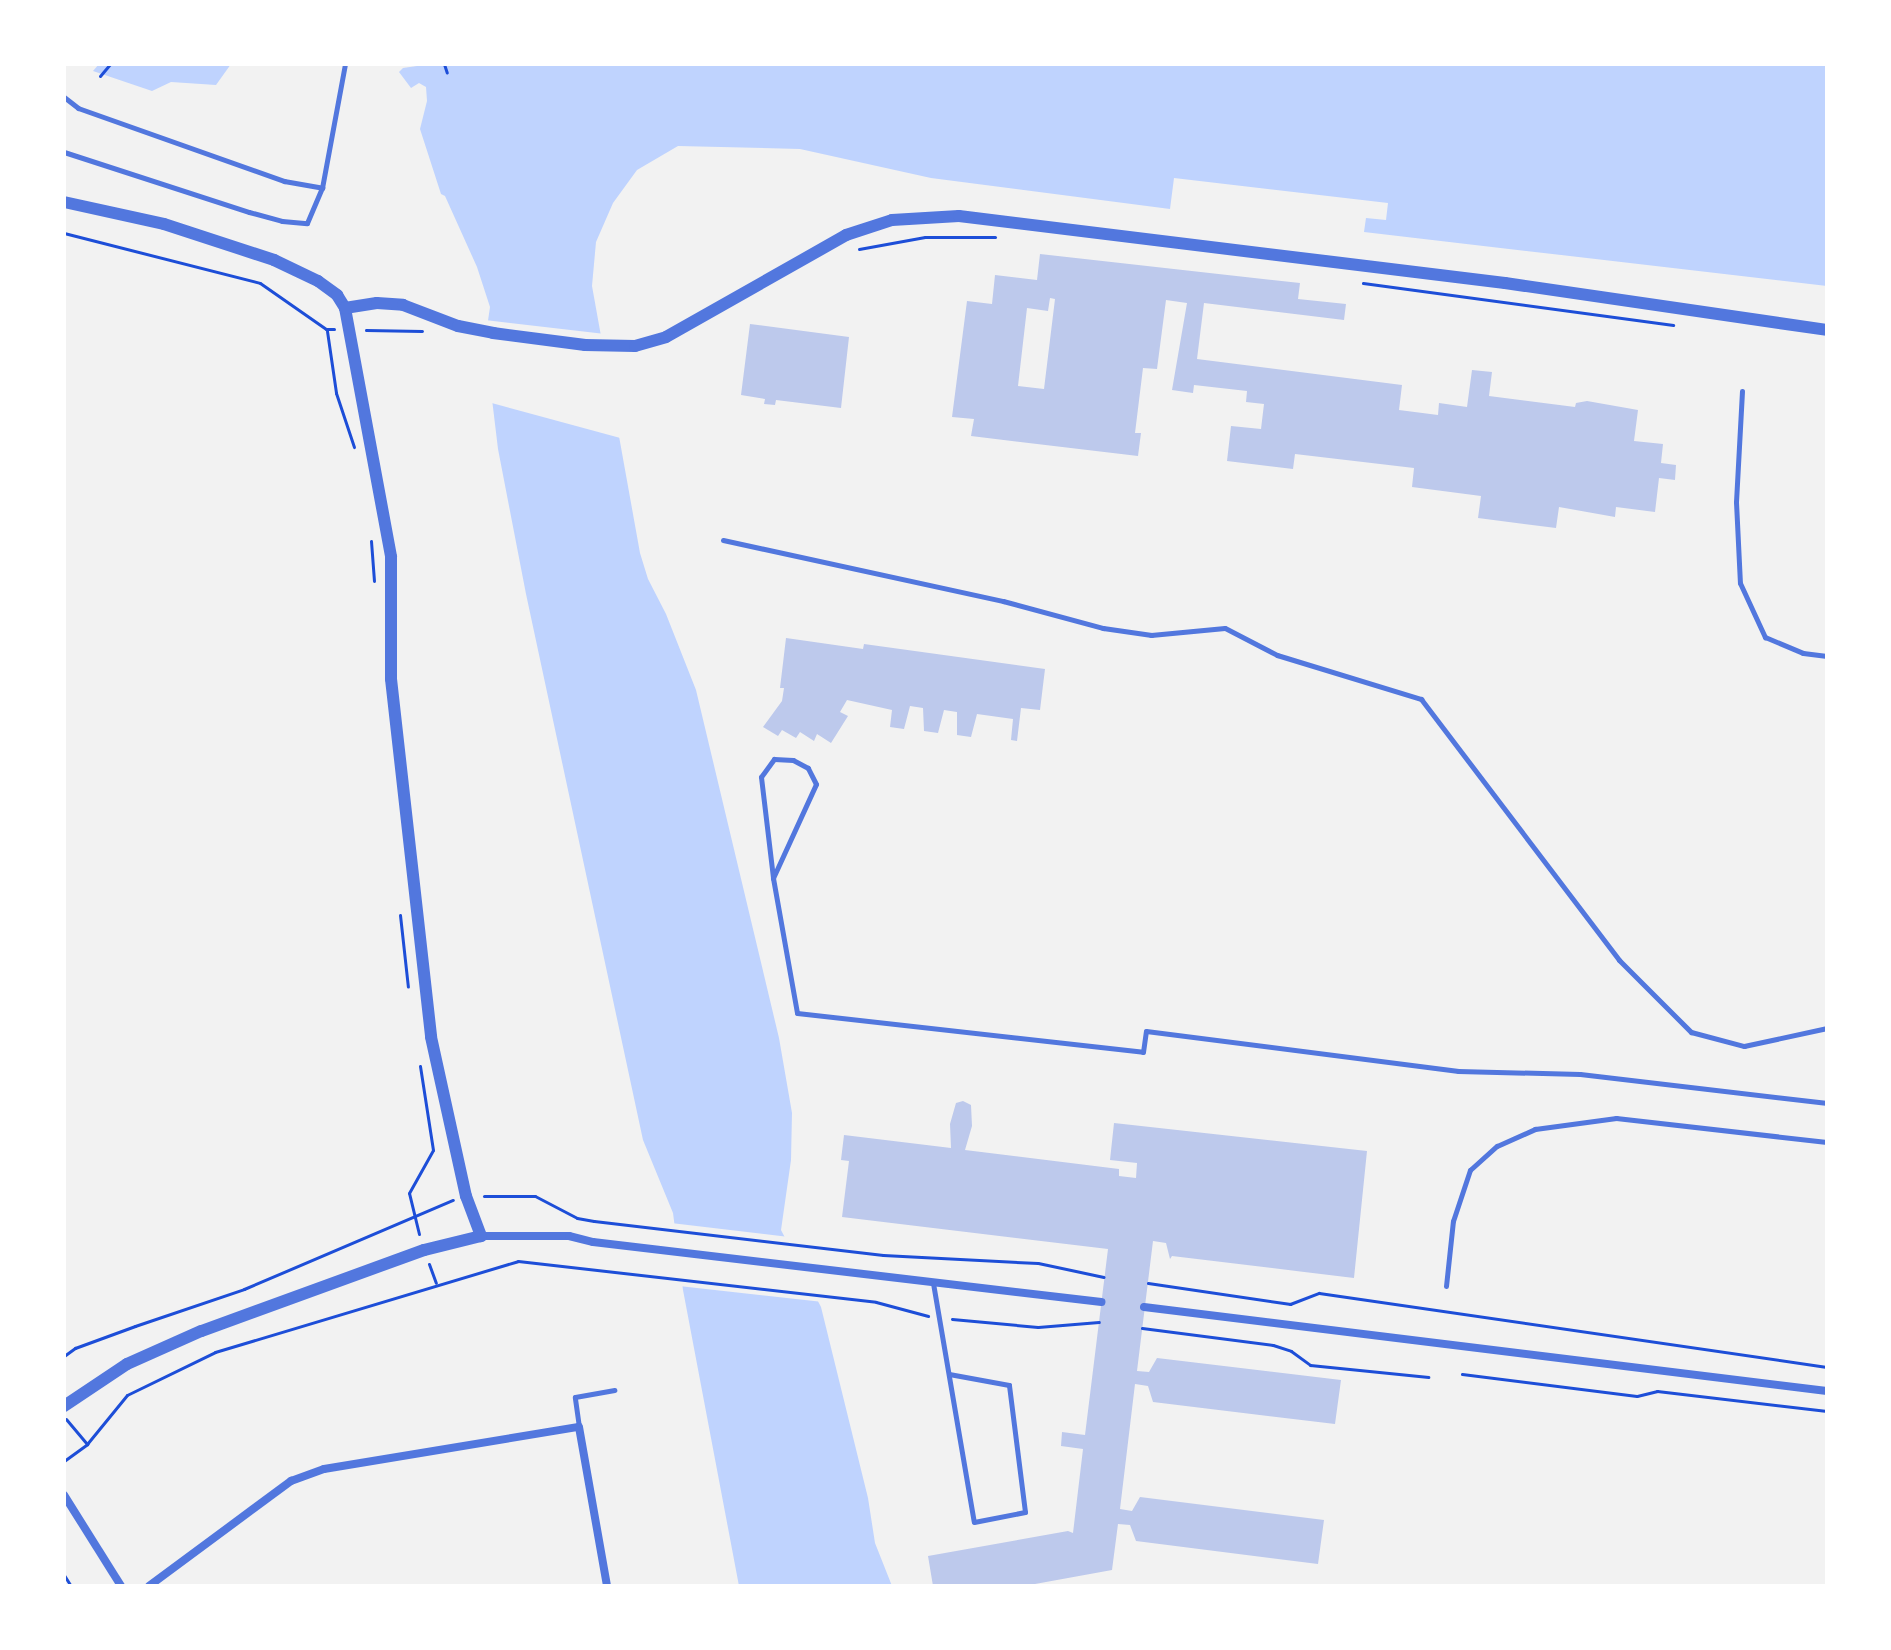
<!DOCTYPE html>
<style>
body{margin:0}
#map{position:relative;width:1891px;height:1650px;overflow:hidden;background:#f2f2f2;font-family:Signika,sans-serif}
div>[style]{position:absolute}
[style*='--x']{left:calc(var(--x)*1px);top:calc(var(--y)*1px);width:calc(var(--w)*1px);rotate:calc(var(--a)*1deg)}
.water>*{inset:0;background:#bfd3fe}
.pier>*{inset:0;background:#f2f2f2}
.building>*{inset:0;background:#bdc9ec}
.path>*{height:3px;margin:-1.5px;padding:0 1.5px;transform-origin:1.5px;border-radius:1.5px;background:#1d4ed8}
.service>*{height:5px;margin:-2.5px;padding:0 2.5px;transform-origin:2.5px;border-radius:2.5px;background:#5277de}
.minor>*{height:8px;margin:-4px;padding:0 4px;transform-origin:4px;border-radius:4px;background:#5277de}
.tertiary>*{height:12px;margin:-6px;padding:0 6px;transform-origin:6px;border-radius:6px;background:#5277de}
span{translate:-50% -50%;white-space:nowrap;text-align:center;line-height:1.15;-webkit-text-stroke:6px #fff;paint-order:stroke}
.frame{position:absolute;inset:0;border:66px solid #fff;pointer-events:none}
</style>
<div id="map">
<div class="water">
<div style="clip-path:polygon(99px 64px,231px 64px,216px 85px,171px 82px,152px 91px,93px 71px)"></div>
<div style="clip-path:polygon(431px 64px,1827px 64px,1827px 286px,1364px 232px,1366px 218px,1386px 220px,1388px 203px,1174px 178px,1170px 209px,931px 178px,800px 149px,678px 146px,637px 170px,613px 203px,596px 242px,592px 286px,640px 553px,648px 579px,666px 614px,696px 690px,779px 1038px,792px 1113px,791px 1160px,781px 1230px,821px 1307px,868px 1498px,875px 1543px,892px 1586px,739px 1586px,683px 1290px,673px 1213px,643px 1140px,526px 594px,498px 449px,485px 341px,490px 307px,477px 267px,445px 196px,441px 194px,420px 129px,427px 101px,426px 87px,419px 83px,411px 88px,399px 72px,403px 68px)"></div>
</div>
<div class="pier">
<div style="clip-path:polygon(485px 320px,605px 334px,624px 439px,488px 402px,481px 342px)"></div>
<div style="clip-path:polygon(671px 1223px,789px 1237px,823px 1302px,679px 1286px)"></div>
</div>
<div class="building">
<div style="clip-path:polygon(evenodd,1040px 254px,1300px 283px,1298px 299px,1346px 304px,1344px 320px,1204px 303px,1197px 359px,1402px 385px,1399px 410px,1438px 415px,1439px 403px,1467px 407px,1472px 370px,1492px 372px,1489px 396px,1575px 407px,1576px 403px,1587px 401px,1638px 410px,1634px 441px,1663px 444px,1661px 463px,1676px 465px,1675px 480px,1659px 478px,1655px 512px,1616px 507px,1615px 517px,1559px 507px,1556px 528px,1478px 518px,1481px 496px,1412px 487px,1414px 468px,1295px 454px,1293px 469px,1227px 461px,1231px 426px,1261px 429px,1264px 404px,1246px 402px,1247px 391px,1194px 385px,1193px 393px,1172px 390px,1187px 303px,1166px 300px,1157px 369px,1143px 368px,1135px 433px,1141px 433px,1138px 456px,971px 436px,974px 419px,952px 417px,967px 301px,992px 304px,995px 275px,1037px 280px,1040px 254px,1050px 298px,1055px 299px,1044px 389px,1018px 386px,1027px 308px,1048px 311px,1050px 298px)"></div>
<div style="clip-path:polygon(750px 324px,849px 337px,841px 408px,776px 400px,775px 405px,764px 404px,765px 399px,741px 395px)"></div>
<div style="clip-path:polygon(786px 638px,863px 649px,864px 644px,1045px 669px,1040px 710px,1021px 708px,1017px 741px,1011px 740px,1013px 719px,977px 714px,971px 737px,957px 735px,957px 712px,944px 710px,938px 733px,924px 731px,923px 708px,910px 706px,904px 729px,890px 727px,892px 710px,847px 700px,840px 712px,848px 716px,831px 743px,817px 734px,814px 741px,800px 732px,796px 738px,782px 730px,778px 736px,763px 727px,782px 701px,784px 688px,780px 688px)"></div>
<div style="clip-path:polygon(963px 1101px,971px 1105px,972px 1126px,965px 1150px,1119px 1169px,1119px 1176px,1136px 1178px,1137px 1163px,1110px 1160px,1114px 1123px,1367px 1151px,1354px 1278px,1172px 1256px,1170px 1259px,1166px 1243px,1153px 1241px,1137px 1371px,1149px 1372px,1157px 1358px,1341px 1380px,1335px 1424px,1153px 1402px,1148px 1386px,1135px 1384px,1120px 1509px,1132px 1511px,1140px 1497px,1324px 1520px,1318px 1564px,1136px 1541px,1130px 1525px,1118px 1524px,1112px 1570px,1024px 1586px,933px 1586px,928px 1556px,1068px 1531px,1073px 1533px,1083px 1449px,1061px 1446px,1062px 1432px,1085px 1435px,1108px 1249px,842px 1217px,849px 1161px,841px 1160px,844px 1135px,951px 1148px,950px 1124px,956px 1103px)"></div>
</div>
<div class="path">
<div style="--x:444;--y:64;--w:9;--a:72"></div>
<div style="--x:100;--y:76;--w:16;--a:-50"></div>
<div style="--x:64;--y:233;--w:202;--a:14.3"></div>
<div style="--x:260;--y:283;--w:80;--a:34.9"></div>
<div style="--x:326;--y:329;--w:8;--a:0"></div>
<div style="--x:859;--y:249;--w:67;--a:-10.3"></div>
<div style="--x:925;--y:237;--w:70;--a:0"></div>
<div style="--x:1363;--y:283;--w:313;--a:7.7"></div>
<div style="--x:366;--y:330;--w:56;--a:1"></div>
<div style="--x:327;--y:331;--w:63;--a:81.7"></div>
<div style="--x:336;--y:393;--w:57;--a:71.6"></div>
<div style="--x:371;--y:541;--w:40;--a:85.7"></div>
<div style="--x:400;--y:915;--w:72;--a:83.7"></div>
<div style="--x:484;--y:1196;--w:51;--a:0"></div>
<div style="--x:535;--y:1196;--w:47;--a:27.6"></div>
<div style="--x:577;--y:1218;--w:17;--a:10"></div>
<div style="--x:594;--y:1221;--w:291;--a:6.7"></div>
<div style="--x:883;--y:1255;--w:155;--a:3"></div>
<div style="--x:1038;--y:1263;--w:67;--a:12"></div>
<div style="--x:419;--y:1234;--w:42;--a:-103.7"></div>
<div style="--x:409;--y:1193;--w:49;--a:-60.8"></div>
<div style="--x:433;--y:1150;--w:85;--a:-98.8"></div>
<div style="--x:429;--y:1264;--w:20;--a:70"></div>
<div style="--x:1148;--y:1283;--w:144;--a:8.4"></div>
<div style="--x:1290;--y:1304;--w:31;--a:-21"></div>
<div style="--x:1319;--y:1293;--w:513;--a:8.29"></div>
<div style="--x:952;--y:1319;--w:86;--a:5.3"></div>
<div style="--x:1038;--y:1327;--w:61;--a:-4.7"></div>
<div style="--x:1142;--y:1328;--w:132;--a:7.4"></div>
<div style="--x:1273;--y:1345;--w:19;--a:18"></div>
<div style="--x:1291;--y:1351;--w:24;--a:36"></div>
<div style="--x:1310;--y:1365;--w:119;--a:5.8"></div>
<div style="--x:64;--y:1356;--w:14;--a:-36"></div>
<div style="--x:75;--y:1348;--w:64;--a:-20.1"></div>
<div style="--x:135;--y:1326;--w:115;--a:-18.7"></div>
<div style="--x:244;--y:1289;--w:227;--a:-23.1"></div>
<div style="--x:1462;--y:1374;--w:176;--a:7.2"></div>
<div style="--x:1637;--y:1396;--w:21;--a:-14"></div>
<div style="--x:1657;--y:1391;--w:171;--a:6.7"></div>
<div style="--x:66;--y:1419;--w:33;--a:50"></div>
<div style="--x:64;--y:1461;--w:29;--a:-36"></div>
<div style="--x:87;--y:1444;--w:63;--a:-50.8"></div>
<div style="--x:127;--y:1395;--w:98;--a:-26"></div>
<div style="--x:215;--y:1352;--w:316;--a:-16.7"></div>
<div style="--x:518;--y:1261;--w:360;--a:6.5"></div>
<div style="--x:876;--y:1302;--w:54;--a:15.1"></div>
<div style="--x:64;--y:1575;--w:13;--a:58"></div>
</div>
<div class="service">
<div style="--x:64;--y:97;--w:18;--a:38"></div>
<div style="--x:78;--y:108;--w:219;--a:19.5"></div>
<div style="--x:284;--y:181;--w:39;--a:10"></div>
<div style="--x:64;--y:152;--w:194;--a:18"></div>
<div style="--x:249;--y:212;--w:34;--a:15"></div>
<div style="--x:282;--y:221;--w:25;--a:5"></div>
<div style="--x:307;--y:223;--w:38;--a:-67"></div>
<div style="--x:322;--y:188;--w:126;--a:-79.5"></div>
<div style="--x:1742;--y:391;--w:111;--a:93.1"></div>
<div style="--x:1736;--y:502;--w:81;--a:87.2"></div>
<div style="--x:1740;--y:583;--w:60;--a:65.2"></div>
<div style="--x:1765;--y:637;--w:41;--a:22.8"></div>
<div style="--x:1803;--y:653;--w:24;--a:7"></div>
<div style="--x:723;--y:540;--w:287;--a:12.3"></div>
<div style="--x:1003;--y:601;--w:104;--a:15.1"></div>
<div style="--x:1103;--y:628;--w:49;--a:8.3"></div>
<div style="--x:1151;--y:635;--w:74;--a:-5.4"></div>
<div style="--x:1225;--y:628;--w:59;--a:27.4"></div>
<div style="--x:1277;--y:655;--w:151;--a:17"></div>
<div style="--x:1421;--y:699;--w:328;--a:52.8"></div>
<div style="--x:1619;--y:960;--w:102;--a:45"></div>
<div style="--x:1691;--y:1032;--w:55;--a:14.8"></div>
<div style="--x:1744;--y:1046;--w:85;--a:-12.2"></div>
<div style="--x:773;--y:878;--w:103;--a:-65.4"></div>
<div style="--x:816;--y:784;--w:18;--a:-117"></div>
<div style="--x:808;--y:768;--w:17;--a:-152"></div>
<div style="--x:793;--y:760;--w:19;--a:-177"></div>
<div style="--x:774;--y:759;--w:22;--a:126"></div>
<div style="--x:761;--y:777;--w:102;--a:83.2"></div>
<div style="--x:773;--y:878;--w:137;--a:79.9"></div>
<div style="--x:797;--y:1013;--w:348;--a:6.4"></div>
<div style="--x:1143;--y:1052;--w:21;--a:-82"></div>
<div style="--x:1146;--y:1031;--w:315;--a:7.3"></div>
<div style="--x:1458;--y:1071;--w:122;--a:1.4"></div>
<div style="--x:1580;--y:1074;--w:249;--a:6.7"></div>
<div style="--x:933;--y:1283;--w:242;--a:80.3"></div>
<div style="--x:974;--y:1522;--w:52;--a:-11.1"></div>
<div style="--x:1025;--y:1512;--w:128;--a:-97.2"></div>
<div style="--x:1009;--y:1385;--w:61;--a:-169.6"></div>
<div style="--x:1446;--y:1286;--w:65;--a:-83.9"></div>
<div style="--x:1453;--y:1221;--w:54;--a:-71.6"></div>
<div style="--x:1470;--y:1170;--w:36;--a:-42"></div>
<div style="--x:1497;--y:1146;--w:42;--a:-24.1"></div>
<div style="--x:1535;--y:1129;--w:82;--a:-7.7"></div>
<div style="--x:1616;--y:1118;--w:212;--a:6.5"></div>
<div style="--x:579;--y:1427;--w:30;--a:-98"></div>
<div style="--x:575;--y:1397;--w:40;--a:-10"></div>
</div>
<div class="minor">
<div style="--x:481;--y:1236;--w:88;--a:0"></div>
<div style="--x:569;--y:1236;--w:25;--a:14"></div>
<div style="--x:593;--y:1242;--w:512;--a:6.74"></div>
<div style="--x:1144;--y:1307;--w:688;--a:7.01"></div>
<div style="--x:64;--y:1495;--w:107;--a:57.9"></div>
<div style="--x:149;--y:1586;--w:177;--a:-36.5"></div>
<div style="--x:291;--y:1481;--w:35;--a:-20"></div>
<div style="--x:324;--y:1469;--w:258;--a:-9.4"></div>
<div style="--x:579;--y:1427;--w:161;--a:80"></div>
</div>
<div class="tertiary">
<div style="--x:64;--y:202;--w:102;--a:12.4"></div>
<div style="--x:164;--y:224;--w:116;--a:18.1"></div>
<div style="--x:274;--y:260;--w:49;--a:25.5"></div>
<div style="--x:318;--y:281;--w:24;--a:36"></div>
<div style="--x:337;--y:295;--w:15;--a:58"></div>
<div style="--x:345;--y:308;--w:253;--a:79.5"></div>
<div style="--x:391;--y:557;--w:122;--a:90"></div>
<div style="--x:391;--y:679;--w:360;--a:83.6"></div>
<div style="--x:431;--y:1037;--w:163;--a:77.6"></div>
<div style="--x:466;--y:1196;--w:43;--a:69.4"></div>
<div style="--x:481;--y:1236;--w:59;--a:166.2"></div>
<div style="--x:424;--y:1250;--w:237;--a:160"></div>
<div style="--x:201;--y:1331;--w:81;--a:156"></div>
<div style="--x:127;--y:1364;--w:76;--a:146.3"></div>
<div style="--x:345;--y:308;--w:32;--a:-9"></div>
<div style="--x:377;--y:303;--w:26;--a:4"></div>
<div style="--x:403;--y:305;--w:59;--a:20.9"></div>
<div style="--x:458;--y:326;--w:36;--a:11"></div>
<div style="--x:493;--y:333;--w:93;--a:7.4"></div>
<div style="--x:585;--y:345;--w:50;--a:1.1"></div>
<div style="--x:635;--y:346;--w:32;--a:-16"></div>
<div style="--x:666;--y:337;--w:207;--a:-29.5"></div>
<div style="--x:846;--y:235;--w:48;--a:-18.1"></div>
<div style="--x:892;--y:220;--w:67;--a:-3.4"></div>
<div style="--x:959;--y:216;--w:550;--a:7"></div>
<div style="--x:1505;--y:283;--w:325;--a:8.3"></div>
</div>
<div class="frame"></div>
</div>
